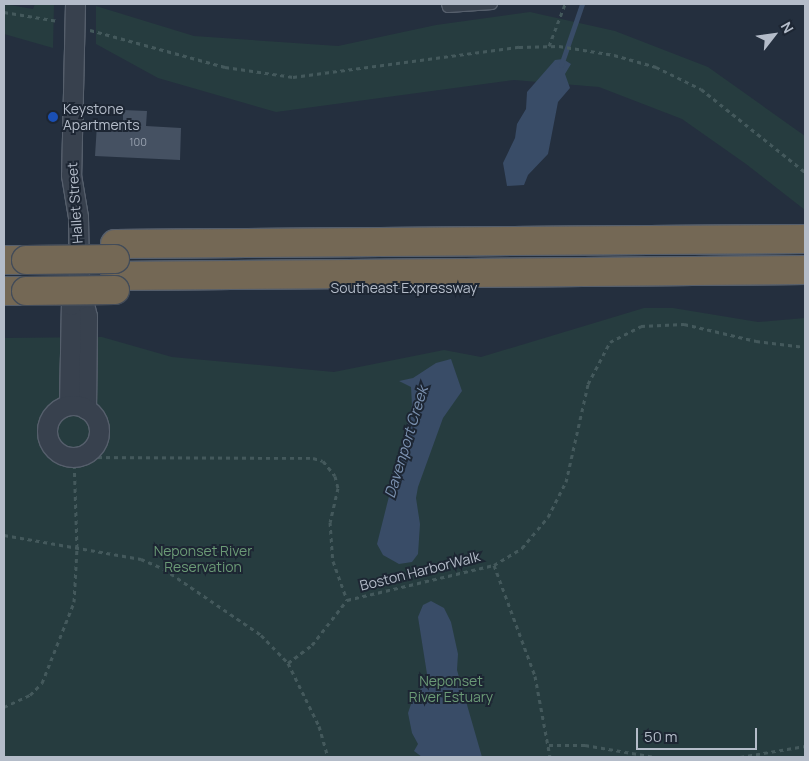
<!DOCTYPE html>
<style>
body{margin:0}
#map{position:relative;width:809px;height:761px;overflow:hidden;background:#242f3e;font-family:Manrope,sans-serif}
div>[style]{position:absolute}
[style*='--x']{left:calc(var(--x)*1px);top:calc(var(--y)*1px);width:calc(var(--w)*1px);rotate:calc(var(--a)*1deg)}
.green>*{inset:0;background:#263c3f}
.water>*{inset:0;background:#394c67}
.stream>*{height:5px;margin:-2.5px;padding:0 2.5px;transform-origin:2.5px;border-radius:2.5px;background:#394c67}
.building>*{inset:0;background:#455162}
.path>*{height:3px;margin-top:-1.5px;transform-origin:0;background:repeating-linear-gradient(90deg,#44595c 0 4px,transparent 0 8px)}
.roads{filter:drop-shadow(1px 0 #565f6c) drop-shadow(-1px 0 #565f6c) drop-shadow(0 1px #565f6c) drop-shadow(0 -1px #565f6c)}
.service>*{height:10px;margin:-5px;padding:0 5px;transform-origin:5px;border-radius:5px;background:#38414e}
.minor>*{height:19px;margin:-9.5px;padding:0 9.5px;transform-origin:9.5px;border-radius:9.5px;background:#38414e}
.minor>.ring{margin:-9.5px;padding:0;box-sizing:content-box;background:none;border:19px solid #38414e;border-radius:50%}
.motorway>*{height:28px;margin:-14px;padding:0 14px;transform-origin:14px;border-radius:14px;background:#746855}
.bridges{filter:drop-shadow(1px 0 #434c59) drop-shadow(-1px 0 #434c59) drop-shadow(0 1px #434c59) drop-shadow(0 -1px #434c59)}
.motorway-bridge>*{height:28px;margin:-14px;padding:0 14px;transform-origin:14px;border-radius:14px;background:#746855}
.dots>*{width:14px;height:14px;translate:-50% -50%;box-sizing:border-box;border:2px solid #1d2633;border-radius:50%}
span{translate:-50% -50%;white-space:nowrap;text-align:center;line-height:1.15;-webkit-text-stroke:4px #1d2633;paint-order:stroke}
.number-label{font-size:11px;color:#98a1af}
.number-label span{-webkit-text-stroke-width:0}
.poi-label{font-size:14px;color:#b4bcc9}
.left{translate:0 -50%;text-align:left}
.street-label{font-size:14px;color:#b4bcc9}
.park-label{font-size:14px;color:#6b9a76}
.water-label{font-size:15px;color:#7c92b1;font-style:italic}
.frame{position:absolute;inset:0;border:5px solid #b4bcc9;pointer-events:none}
.north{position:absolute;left:749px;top:10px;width:50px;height:50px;-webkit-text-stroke:4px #1d2633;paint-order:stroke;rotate:60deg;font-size:14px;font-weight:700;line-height:20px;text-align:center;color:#b4bcc9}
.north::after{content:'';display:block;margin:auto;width:18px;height:22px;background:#b4bcc9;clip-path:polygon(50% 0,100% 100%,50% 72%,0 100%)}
.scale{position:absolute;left:636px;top:728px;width:121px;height:22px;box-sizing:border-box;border:2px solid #b4bcc9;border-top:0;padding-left:6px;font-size:15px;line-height:18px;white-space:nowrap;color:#b4bcc9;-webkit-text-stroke:4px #1d2633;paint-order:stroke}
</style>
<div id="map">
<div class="green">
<div style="clip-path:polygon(4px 4px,33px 9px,35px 4px,54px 4px,53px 48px,4px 34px)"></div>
<div style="clip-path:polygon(96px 6px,194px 36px,338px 46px,436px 25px,530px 12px,615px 31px,708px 67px,805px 136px,805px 210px,746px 164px,682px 119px,599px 87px,514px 80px,276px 112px,158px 78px,96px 44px)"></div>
<div style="clip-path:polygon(644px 308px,673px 308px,758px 322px,805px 318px,805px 757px,4px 757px,4px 338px,102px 337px,172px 357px,334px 372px,444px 350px,481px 357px)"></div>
</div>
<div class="water">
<div style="clip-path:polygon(555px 60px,563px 59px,571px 64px,565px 74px,570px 88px,558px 102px,548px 154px,528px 175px,524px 185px,507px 186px,503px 163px,515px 138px,517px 124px,526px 109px,527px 92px)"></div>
<div style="clip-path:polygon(451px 359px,462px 391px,443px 418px,418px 487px,416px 498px,420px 524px,418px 554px,412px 562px,399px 564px,383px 555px,377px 544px,412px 405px,411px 387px,399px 381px,413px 378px,436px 363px)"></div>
<div style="clip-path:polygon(431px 601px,444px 608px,451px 622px,458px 654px,457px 670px,482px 757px,422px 757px,414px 751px,418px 744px,412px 733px,408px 713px,414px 695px,422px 688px,427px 674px,418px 617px,423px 605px)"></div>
</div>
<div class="stream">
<div style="--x:561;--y:65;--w:65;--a:-71"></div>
</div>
<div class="building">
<div style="clip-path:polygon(123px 110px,147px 111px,146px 126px,181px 128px,180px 160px,95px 156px,97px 124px,123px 125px)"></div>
</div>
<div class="path">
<div style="--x:4;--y:12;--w:55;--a:9.5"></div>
<div style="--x:90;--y:30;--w:140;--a:15.3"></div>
<div style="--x:225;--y:67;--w:69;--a:8.4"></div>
<div style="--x:293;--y:77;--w:228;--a:-7.6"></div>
<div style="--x:519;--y:47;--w:40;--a:-1.4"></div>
<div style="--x:559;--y:46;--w:56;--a:9.3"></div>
<div style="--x:614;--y:55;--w:44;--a:15.9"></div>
<div style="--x:656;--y:67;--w:50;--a:26.1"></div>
<div style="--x:701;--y:89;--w:133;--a:38.6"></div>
<div style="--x:549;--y:46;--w:45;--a:-69.1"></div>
<div style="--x:4;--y:535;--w:139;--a:9.9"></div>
<div style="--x:141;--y:559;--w:25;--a:23"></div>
<div style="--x:164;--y:569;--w:117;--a:34.2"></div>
<div style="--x:261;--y:635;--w:39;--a:46"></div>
<div style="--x:288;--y:663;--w:70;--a:63.8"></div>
<div style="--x:319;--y:726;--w:32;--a:74"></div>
<div style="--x:494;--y:565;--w:118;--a:69.7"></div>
<div style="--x:535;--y:676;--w:82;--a:79.5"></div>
<div style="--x:288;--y:663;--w:30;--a:-37"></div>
<div style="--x:312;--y:645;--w:57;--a:-52.1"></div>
<div style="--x:347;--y:600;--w:151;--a:-13.4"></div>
<div style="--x:494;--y:565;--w:33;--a:-31"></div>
<div style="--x:522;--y:548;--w:40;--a:-50"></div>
<div style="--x:548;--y:517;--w:39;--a:-63"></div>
<div style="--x:566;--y:482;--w:100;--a:-77.3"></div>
<div style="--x:588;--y:384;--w:47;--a:-62.4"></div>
<div style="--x:610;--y:342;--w:35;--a:-27"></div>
<div style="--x:641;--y:326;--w:43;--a:-2.7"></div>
<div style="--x:684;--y:324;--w:74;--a:13.3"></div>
<div style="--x:756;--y:341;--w:49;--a:7"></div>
<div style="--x:4;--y:707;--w:29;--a:-25"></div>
<div style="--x:30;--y:695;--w:17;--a:-45"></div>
<div style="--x:42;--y:683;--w:87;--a:-68.4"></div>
<div style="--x:74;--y:602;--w:54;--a:-86.8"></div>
<div style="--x:77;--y:548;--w:91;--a:-91.9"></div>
<div style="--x:74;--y:457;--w:239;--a:0.2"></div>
<div style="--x:313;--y:458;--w:10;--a:17"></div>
<div style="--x:323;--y:461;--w:19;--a:51"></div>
<div style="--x:335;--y:476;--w:12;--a:76"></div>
<div style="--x:338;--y:488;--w:35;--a:103"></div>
<div style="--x:330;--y:522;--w:39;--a:86"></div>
<div style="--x:333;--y:561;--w:41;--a:70.3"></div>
<div style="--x:549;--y:745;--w:36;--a:0"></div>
<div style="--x:585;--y:745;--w:71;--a:9.7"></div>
<div style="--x:740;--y:757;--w:66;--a:-9.6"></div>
</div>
<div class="roads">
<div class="service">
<div style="--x:447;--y:4;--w:3;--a:72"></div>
<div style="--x:448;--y:7;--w:44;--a:-3.9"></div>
</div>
<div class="minor">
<div style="--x:75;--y:4;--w:171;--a:91.3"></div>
<div style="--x:71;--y:175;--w:43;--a:80.5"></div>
<div style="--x:78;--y:217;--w:65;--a:89.1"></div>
<div style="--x:79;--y:282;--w:35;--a:77"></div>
<div style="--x:87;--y:316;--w:93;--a:90.6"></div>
<div style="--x:69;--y:405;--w:100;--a:-88.9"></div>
<div style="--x:71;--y:305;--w:24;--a:-71"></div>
<div class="ring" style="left:47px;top:405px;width:33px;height:33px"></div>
</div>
<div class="motorway">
<div style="--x:115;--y:244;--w:690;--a:-0.42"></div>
<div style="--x:4;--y:260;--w:22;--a:0"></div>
<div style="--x:115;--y:276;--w:690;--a:-0.5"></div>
<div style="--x:4;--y:291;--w:22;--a:0"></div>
</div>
</div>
<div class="bridges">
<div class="motorway-bridge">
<div style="--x:26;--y:260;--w:89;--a:-0.6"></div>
<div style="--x:26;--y:291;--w:89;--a:-0.6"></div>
</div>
</div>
<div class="dots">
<div style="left:53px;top:117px;background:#1a4fb4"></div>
</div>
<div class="number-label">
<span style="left:138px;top:142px">100</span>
</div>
<div class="poi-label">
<span class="left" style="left:63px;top:117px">Keystone<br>Apartments</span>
</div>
<div class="street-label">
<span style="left:75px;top:203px;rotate:-94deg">Hallet Street</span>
<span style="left:404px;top:288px">Southeast Expressway</span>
<span style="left:420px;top:571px;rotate:-14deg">Boston HarborWalk</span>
</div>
<div class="park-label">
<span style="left:203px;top:559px">Neponset River<br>Reservation</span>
<span style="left:451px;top:689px">Neponset<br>River Estuary</span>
</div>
<div class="water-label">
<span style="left:406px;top:442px;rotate:-73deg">Davenport Creek</span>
</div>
<div class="frame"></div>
<div class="north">N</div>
<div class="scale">50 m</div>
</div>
